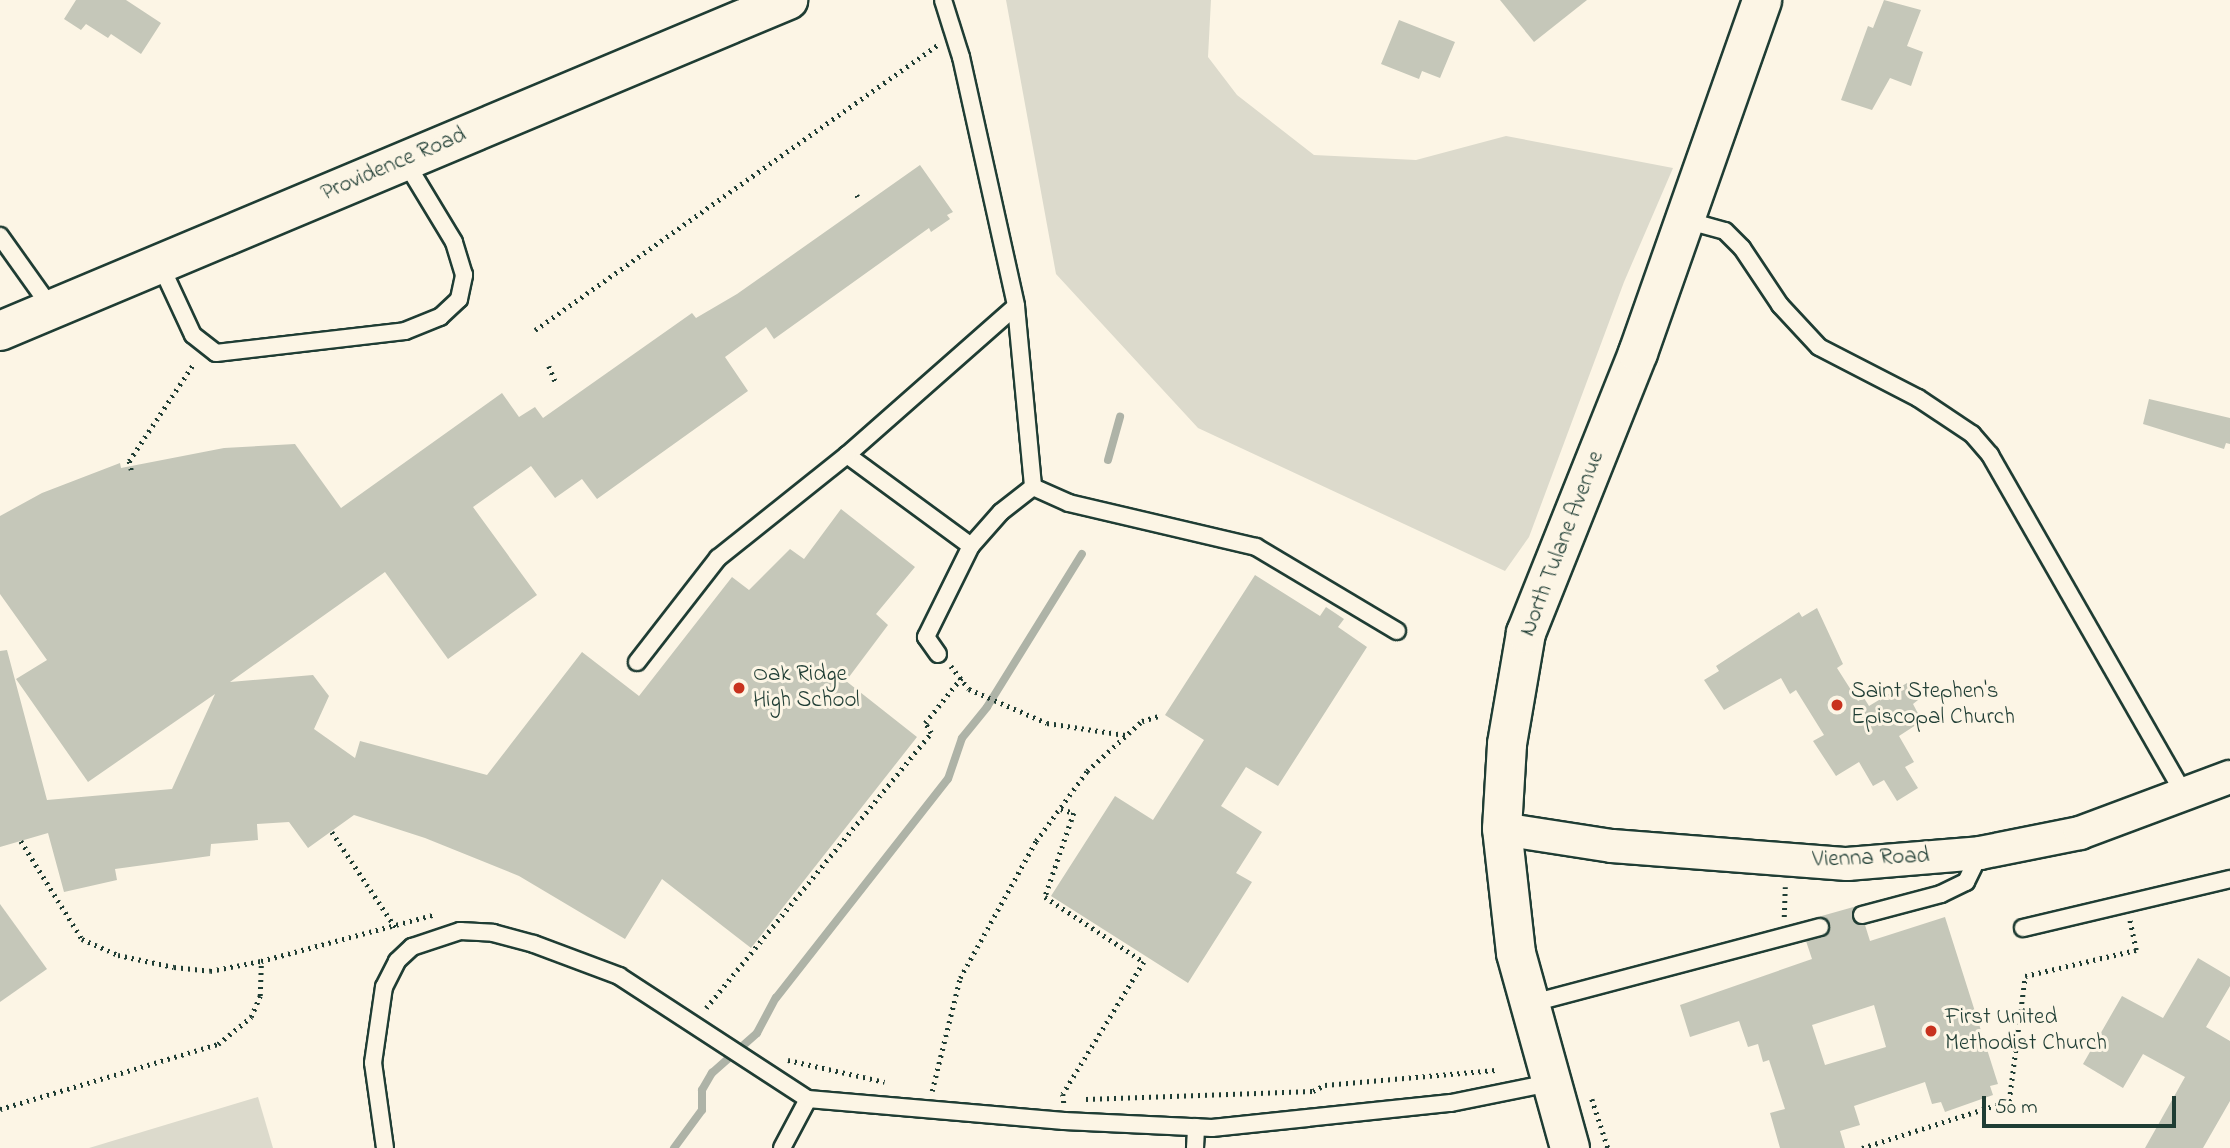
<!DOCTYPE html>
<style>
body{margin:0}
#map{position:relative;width:2230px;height:1148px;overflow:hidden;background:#fcf5e5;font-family:"Indie Flower",sans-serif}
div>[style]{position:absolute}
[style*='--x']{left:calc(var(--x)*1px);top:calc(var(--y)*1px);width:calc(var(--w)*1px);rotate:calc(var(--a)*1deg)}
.green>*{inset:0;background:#dcdacc}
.stream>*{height:8px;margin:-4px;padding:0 4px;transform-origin:4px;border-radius:4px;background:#aeb3a7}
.building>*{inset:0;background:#c5c7b9}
.path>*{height:4.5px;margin-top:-2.25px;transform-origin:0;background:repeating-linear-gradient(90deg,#1f3d34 0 2px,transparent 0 7px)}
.roads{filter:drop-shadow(2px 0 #1f3d34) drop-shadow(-2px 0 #1f3d34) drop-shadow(0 2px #1f3d34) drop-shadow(0 -2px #1f3d34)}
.lane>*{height:16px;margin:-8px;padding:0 8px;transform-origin:8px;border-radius:8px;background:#fcf5e5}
.street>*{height:32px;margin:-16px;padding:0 16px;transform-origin:16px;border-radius:16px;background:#fcf5e5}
.secondary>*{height:38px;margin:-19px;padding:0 19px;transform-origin:19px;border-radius:19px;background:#fcf5e5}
.dots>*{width:19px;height:19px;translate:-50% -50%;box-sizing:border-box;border:4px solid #fcf5e5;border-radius:50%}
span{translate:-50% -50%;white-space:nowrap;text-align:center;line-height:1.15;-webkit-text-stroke:6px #fcf5e5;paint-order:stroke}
.street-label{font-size:23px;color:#1f3d34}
.poi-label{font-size:23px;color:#1f3d34}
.left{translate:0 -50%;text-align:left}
.scale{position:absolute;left:1982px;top:1096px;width:194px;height:32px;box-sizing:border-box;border:4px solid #1f3d34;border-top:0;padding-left:9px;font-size:21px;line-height:24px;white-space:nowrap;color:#1f3d34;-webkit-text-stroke:5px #fcf5e5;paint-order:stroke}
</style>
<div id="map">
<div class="green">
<div style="clip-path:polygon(1006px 0,1211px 0,1208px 57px,1237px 95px,1314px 155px,1416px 160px,1506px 136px,1673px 168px,1624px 282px,1529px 537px,1505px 571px,1198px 428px,1056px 274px)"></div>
<div style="clip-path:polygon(258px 1097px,273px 1148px,89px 1148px)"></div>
</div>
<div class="stream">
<div style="--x:1108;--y:460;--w:45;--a:-74.4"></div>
<div style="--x:674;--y:1148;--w:47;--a:-53.6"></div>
<div style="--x:702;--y:1110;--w:20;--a:-90"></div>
<div style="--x:702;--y:1090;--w:20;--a:-60"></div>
<div style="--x:712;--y:1073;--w:60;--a:-41.6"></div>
<div style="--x:757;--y:1033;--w:40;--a:-62"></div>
<div style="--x:776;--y:998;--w:278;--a:-51.9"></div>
<div style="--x:948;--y:779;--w:43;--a:-71.1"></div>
<div style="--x:962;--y:738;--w:40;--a:-51"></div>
<div style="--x:987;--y:707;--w:180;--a:-58.2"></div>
</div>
<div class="building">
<div style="clip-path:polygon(76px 0,126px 0,161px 23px,141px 54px,111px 34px,108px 38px,86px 24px,81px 30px,64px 19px)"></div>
<div style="clip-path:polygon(1500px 0,1587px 0,1534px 42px)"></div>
<div style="clip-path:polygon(1884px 0,1921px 10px,1907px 46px,1923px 52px,1911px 86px,1890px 78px,1872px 110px,1841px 100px,1868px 26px,1873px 28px)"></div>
<div style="clip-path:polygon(1399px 20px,1455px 42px,1440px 78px,1422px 71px,1419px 79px,1381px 64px)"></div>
<div style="clip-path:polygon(920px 165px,953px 212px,947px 215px,950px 219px,931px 232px,929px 228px,774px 339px,766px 327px,725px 357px,748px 391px,597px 499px,582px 479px,555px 498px,531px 466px,473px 507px,537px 595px,448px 659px,385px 572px,230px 682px,313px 675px,329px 696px,314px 729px,355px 758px,360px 741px,487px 775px,582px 652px,639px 696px,732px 577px,749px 590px,790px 549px,804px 559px,841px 509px,915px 567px,876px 614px,888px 625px,846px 681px,917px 737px,751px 948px,662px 879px,625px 939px,519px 876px,425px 838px,354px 815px,308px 848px,289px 822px,257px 824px,258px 840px,211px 844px,210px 856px,115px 869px,117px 880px,64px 892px,48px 833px,0 847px,0 651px,7px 650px,47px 800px,172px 789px,215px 694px,88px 782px,16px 679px,47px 660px,0 594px,0 516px,42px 493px,120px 463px,121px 468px,224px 448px,295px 444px,341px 508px,502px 393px,519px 417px,535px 407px,543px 418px,692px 313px,696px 318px,737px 294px)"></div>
<div style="clip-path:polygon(2149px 399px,2230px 418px,2230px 444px,2226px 443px,2224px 449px,2143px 424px)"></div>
<div style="clip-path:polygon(1255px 575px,1320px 616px,1326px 607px,1344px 619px,1338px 627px,1367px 647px,1278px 786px,1246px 767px,1221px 806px,1262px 832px,1236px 873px,1252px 882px,1188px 983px,1051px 896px,1115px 796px,1153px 820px,1204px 740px,1165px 715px)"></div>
<div style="clip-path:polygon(1817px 608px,1843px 664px,1837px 668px,1858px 701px,1864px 698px,1869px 706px,1907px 683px,1918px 700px,1913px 704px,1922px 721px,1899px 736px,1914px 762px,1905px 767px,1918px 788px,1897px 801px,1884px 780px,1873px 786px,1859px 762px,1836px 776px,1813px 741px,1824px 735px,1796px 690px,1790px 694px,1781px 678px,1724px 710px,1704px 680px,1719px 671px,1716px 666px,1799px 612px,1802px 617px)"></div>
<div style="clip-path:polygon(0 904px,47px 969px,0 1002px)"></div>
<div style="clip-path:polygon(evenodd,1857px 906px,1852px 918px,1865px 925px,1870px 941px,1945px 917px,1998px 1084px,1990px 1086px,1993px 1095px,1945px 1112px,1941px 1102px,1932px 1104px,1925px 1082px,1854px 1106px,1860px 1125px,1840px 1131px,1845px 1148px,1780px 1148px,1770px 1113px,1785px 1109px,1769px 1060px,1763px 1062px,1758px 1044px,1748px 1047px,1739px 1021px,1690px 1037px,1680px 1005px,1812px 959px,1806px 941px,1823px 937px,1830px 929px,1828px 920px,1818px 917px,1857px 906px,1874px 1005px,1886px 1047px,1825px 1065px,1812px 1025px,1874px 1005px)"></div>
<div style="clip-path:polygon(2198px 958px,2230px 977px,2230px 986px,2206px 1027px,2230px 1041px,2230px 1101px,2203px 1148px,2145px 1148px,2185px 1077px,2143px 1054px,2123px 1088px,2083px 1064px,2122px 996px,2163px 1018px)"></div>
</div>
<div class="path">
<div style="--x:857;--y:195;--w:2;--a:63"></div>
<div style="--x:535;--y:330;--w:493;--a:-35.3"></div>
<div style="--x:549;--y:366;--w:18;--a:68"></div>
<div style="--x:131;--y:470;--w:9;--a:-103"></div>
<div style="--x:129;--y:461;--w:118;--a:-56.4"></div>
<div style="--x:951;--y:666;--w:29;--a:52"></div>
<div style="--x:969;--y:689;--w:85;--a:23.6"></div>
<div style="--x:1047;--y:723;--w:79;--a:8.7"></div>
<div style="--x:1061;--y:809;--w:14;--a:17"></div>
<div style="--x:1074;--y:813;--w:89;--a:109"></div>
<div style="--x:1045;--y:897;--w:118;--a:33.3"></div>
<div style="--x:1144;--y:962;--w:155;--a:121.5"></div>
<div style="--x:1063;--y:1094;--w:9;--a:84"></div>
<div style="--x:332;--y:832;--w:115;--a:56.3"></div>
<div style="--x:21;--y:841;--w:115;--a:58.1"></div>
<div style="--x:82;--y:939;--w:39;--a:24"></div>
<div style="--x:118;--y:955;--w:57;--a:12.1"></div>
<div style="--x:174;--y:967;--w:36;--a:6"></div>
<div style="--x:210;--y:971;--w:52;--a:-11.1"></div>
<div style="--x:261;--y:961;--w:181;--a:-15"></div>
<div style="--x:1784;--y:917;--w:30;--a:-88"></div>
<div style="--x:706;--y:1008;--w:355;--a:-50.7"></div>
<div style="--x:931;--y:733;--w:12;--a:-121"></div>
<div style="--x:925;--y:723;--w:59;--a:-51.2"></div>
<div style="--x:788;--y:1060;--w:99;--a:12.8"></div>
<div style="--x:932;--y:1091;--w:116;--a:-76.1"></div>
<div style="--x:960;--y:978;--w:157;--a:-61"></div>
<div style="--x:1036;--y:841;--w:87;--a:-53.9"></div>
<div style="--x:1087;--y:771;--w:74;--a:-42.3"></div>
<div style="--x:1142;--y:721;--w:17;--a:-17"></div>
<div style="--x:1086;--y:1099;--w:227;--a:-2"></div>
<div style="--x:1313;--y:1091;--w:13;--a:-27"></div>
<div style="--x:1325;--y:1085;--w:174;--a:-5"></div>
<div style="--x:1592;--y:1099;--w:52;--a:71.9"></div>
<div style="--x:0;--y:1109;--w:227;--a:-16.6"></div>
<div style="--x:218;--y:1044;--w:43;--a:-39.3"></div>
<div style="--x:251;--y:1017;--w:23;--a:-67"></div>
<div style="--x:260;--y:996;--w:35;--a:-88"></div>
<div style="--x:1862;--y:1148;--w:154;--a:-17.7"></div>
<div style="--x:2009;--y:1101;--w:126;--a:-82.7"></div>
<div style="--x:2025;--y:976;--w:114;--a:-13.2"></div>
<div style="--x:2136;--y:950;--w:30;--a:-102"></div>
</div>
<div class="roads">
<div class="lane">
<div style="--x:943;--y:0;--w:60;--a:72.5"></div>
<div style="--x:961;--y:57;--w:255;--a:77.5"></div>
<div style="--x:1016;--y:306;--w:182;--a:84.6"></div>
<div style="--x:1033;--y:487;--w:39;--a:24"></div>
<div style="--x:1069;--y:503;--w:192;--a:13.2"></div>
<div style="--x:1256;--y:547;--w:164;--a:30.8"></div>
<div style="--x:1685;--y:220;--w:41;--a:15.4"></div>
<div style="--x:1725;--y:231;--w:24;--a:45"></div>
<div style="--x:1742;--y:248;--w:69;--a:56.3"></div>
<div style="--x:1780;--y:305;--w:57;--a:47.1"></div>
<div style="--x:1819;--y:347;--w:111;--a:27.3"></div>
<div style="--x:1918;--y:398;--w:65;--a:33.7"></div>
<div style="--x:1972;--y:434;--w:28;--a:49"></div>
<div style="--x:1990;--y:455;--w:393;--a:60.2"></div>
<div style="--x:0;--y:236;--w:90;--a:54.5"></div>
<div style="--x:160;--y:264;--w:78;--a:65.1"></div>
<div style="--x:193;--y:335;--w:29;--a:38"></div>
<div style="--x:216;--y:353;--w:190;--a:-6.6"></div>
<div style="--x:405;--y:331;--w:38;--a:-22"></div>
<div style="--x:440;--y:317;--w:26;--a:-43"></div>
<div style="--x:459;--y:299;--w:25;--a:-78"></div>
<div style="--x:464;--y:275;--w:34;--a:-107"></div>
<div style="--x:454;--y:242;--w:95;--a:-121.2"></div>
<div style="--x:971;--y:546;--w:154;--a:-143.7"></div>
<div style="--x:847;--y:455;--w:225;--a:-41.4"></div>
<div style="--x:938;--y:654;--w:21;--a:-125"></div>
<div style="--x:926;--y:637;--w:102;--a:-63.7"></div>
<div style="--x:971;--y:546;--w:45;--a:-48.6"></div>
<div style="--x:1001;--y:512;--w:41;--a:-38"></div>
<div style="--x:637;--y:662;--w:132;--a:-52.1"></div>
<div style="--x:718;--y:558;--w:165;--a:-38.6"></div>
<div style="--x:1862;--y:915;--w:82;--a:-14.9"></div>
<div style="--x:1941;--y:894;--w:28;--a:-26"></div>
<div style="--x:1966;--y:882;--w:32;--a:-64"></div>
<div style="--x:2023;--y:928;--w:213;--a:-13.3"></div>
<div style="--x:1529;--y:1004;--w:301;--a:-14.8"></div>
<div style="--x:385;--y:1148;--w:86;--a:-98"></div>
<div style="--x:373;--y:1063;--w:77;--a:-81.8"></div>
<div style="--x:384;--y:987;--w:29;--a:-63"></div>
<div style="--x:397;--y:961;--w:21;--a:-43"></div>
<div style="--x:412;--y:947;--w:51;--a:-18.4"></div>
<div style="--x:460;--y:931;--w:33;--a:3"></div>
<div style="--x:493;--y:933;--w:42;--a:15"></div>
<div style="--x:534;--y:944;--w:91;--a:20.6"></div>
<div style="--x:619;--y:976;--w:225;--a:33.1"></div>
<div style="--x:782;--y:1148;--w:55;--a:-62"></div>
<div style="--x:808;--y:1099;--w:257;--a:4.9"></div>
<div style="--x:1064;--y:1121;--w:148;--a:2.7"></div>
<div style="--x:1212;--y:1128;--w:240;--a:-6"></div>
<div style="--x:1451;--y:1103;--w:100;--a:-11.5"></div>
<div style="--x:1195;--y:1148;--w:21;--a:-87"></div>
</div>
<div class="street">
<div style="--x:1502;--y:829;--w:111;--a:8.8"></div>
<div style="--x:1612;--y:846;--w:236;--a:4.4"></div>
<div style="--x:1847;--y:864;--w:133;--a:-4.7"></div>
<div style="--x:1980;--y:853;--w:102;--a:-11.3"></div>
<div style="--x:2080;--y:833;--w:160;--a:-20.5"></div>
</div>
<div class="secondary">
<div style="--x:0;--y:331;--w:855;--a:-22.78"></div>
<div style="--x:1570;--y:1148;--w:202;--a:-105.5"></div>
<div style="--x:1516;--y:953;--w:125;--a:-96.4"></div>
<div style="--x:1502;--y:829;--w:85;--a:-86.6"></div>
<div style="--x:1507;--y:744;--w:113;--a:-80.3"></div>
<div style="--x:1526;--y:633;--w:302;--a:-68.2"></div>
<div style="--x:1638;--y:353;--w:374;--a:-70.6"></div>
</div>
</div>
<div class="dots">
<div style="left:739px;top:688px;background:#c8321e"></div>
<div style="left:1837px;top:705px;background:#c8321e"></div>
<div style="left:1931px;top:1031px;background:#c8321e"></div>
</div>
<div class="street-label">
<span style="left:394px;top:165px;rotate:-23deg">Providence Road</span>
<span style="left:1563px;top:544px;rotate:-69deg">North Tulane Avenue</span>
<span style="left:1871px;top:859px;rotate:-2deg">Vienna Road</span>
</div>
<div class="poi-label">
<span class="left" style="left:753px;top:688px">Oak Ridge<br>High School</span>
<span class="left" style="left:1851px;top:705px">Saint Stephen's<br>Episcopal Church</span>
<span class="left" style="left:1945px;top:1031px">First United<br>Methodist Church</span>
</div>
<div class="scale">50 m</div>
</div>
